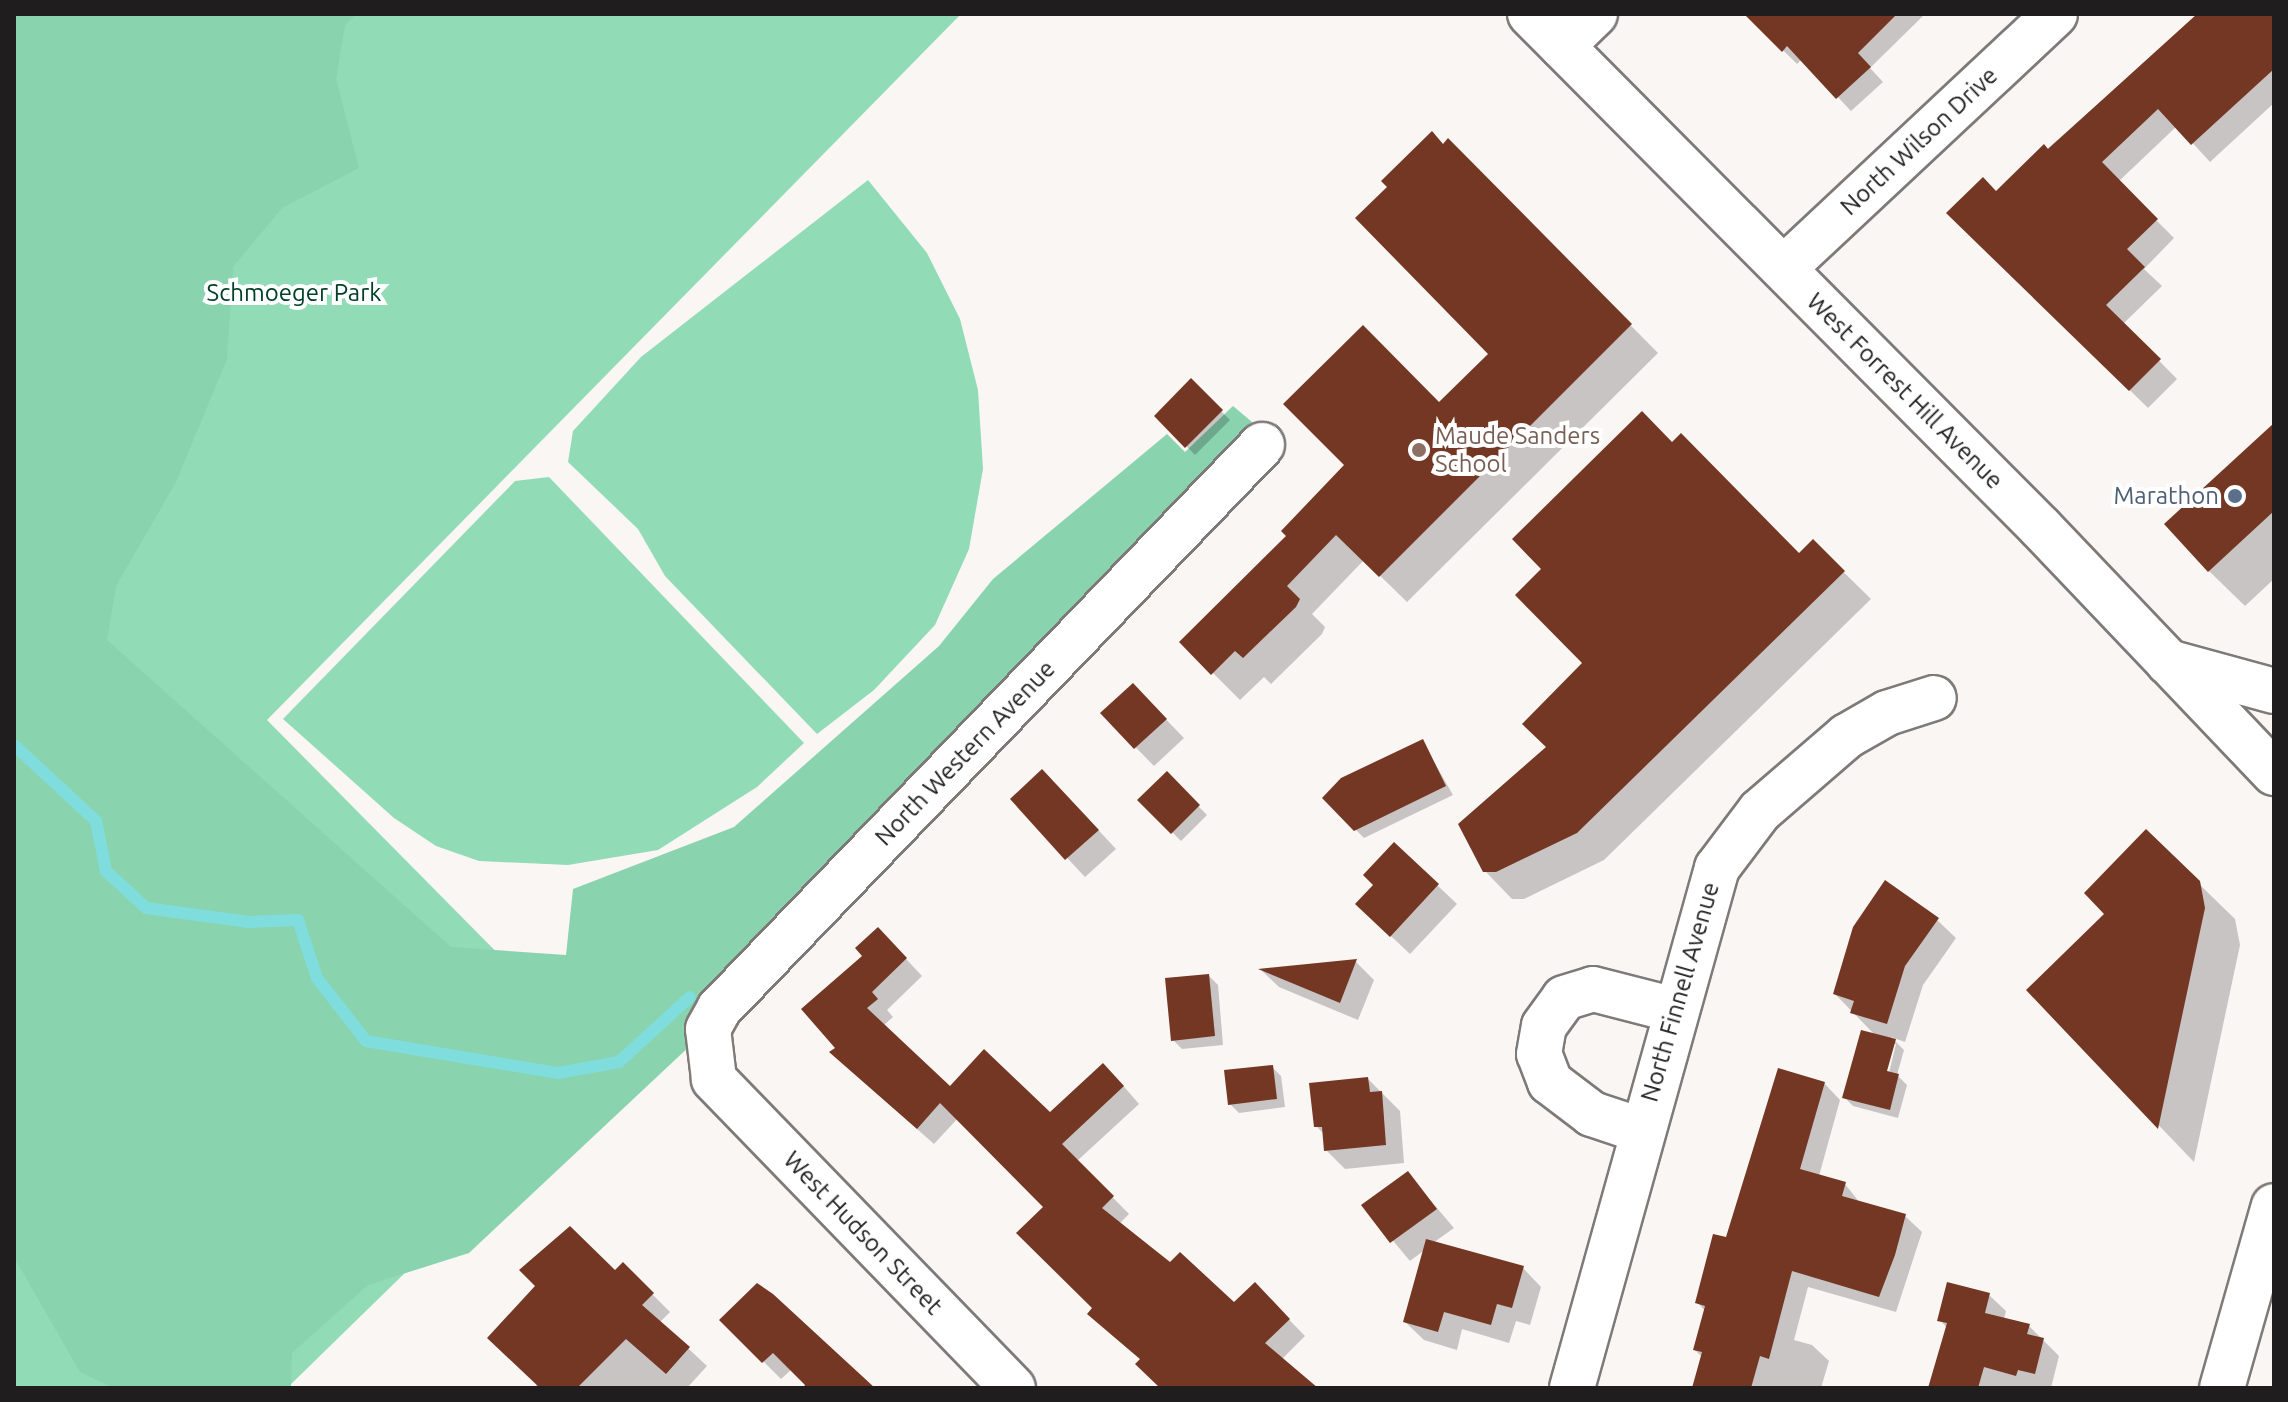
<!DOCTYPE html>
<style>
body{margin:0}
#map{position:relative;width:2288px;height:1402px;overflow:hidden;background:#faf6f4;font-family:Ubuntu,sans-serif}
div>[style]{position:absolute}
[style*='--x']{left:calc(var(--x)*1px);top:calc(var(--y)*1px);width:calc(var(--w)*1px);rotate:calc(var(--a)*1deg)}
.green>*{inset:0;background:#91dbb7}
.forest>*{inset:0;background:#89d3af}
.shadow>*{inset:0;background:#0003}
.stream>*{height:12px;margin:-6px;padding:0 6px;transform-origin:6px;border-radius:6px;background:#7fdedd}
.building>*{inset:0;background:#733723}
.roads{filter:drop-shadow(2px 0 #7e7a78) drop-shadow(-2px 0 #7e7a78) drop-shadow(0 2px #7e7a78) drop-shadow(0 -2px #7e7a78)}
.minor>*{height:44px;margin:-22px;padding:0 22px;transform-origin:22px;border-radius:22px;background:#fff}
.major>*{height:44px;margin:-22px;padding:0 22px;transform-origin:22px;border-radius:22px;background:#fff}
.dots>*{width:22px;height:22px;translate:-50% -50%;box-sizing:border-box;border:4px solid #fff;border-radius:50%}
span{translate:-50% -50%;white-space:nowrap;text-align:center;line-height:1.15;-webkit-text-stroke:8px #fff;paint-order:stroke}
.street-label{font-size:24px;color:#1f1d1d}
.park-label{font-size:24px;color:#004029}
.education-label{font-size:24px;color:#785e54}
.left{translate:0 -50%;text-align:left}
.service-label{font-size:24px;color:#4e5e75}
.right{translate:-100% -50%;text-align:right}
.frame{position:absolute;inset:0;border:16px solid #1f1d1d;pointer-events:none}
</style>
<div id="map">
<div class="green">
<div style="clip-path:polygon(14px 14px,961px 14px,267px 720px,613px 1070px,287px 1388px,14px 1388px)"></div>
<div style="clip-path:polygon(868px 180px,927px 253px,960px 319px,978px 390px,983px 469px,969px 549px,935px 625px,874px 690px,817px 734px,665px 576px,638px 529px,568px 462px,573px 431px,641px 357px)"></div>
<div style="clip-path:polygon(549px 477px,804px 743px,757px 787px,658px 850px,568px 865px,479px 861px,436px 846px,394px 818px,283px 719px,515px 481px)"></div>
</div>
<div class="forest">
<div style="clip-path:polygon(14px 14px,356px 14px,345px 25px,336px 79px,359px 168px,282px 208px,233px 267px,227px 359px,176px 482px,116px 586px,107px 640px,451px 947px,566px 955px,573px 889px,734px 827px,939px 646px,993px 579px,1167px 434px,1185px 452px,1233px 406px,1252px 422px,719px 1009px,708px 1029px,469px 1253px,368px 1285px,292px 1353px,291px 1388px,114px 1388px,80px 1372px,14px 1257px)"></div>
</div>
<div class="shadow">
<div style="clip-path:polygon(1746px 14px,1925px 14px,1870px 68px,1883px 82px,1851px 111px,1802px 59px,1797px 64px)"></div>
<div style="clip-path:polygon(2200px 14px,2274px 14px,2274px 103px,2210px 162px,2177px 126px,2118px 182px,2174px 238px,2144px 269px,2162px 286px,2123px 324px,2177px 379px,2148px 408px,1949px 213px,1997px 193px)"></div>
<div style="clip-path:polygon(1448px 141px,1658px 353px,1407px 602px,1364px 560px,1312px 614px,1325px 627px,1322px 634px,1271px 684px,1264px 677px,1240px 700px,1182px 642px,1491px 355px,1443px 146px)"></div>
<div style="clip-path:polygon(1191px 381px,1230px 420px,1195px 455px,1157px 416px)"></div>
<div style="clip-path:polygon(2274px 444px,2274px 579px,2245px 606px,2209px 571px)"></div>
<div style="clip-path:polygon(1672px 445px,1800px 556px,1813px 542px,1871px 599px,1604px 860px,1524px 899px,1512px 899px,1485px 871px,1548px 748px)"></div>
<div style="clip-path:polygon(1151px 704px,1184px 738px,1154px 766px,1102px 713px)"></div>
<div style="clip-path:polygon(1422px 741px,1453px 795px,1364px 838px,1324px 798px)"></div>
<div style="clip-path:polygon(1167px 774px,1207px 815px,1181px 841px,1140px 800px)"></div>
<div style="clip-path:polygon(1061px 790px,1116px 849px,1085px 877px,1012px 799px)"></div>
<div style="clip-path:polygon(1394px 844px,1457px 904px,1410px 954px,1377px 923px,1376px 885px)"></div>
<div style="clip-path:polygon(2198px 883px,2235px 919px,2240px 945px,2194px 1162px,2029px 990px)"></div>
<div style="clip-path:polygon(evenodd,1937px 920px,1956px 938px,1923px 985px,1905px 1042px,1891px 1037px,1904px 1050px,1897px 1075px,1907px 1085px,1898px 1118px,1853px 1106px,1844px 1097px,1876px 1036px,1835px 994px,1937px 920px,1892px 1044px,1896px 1044px,1887px 1081px,1883px 1080px,1892px 1044px)"></div>
<div style="clip-path:polygon(894px 946px,922px 976px,887px 1010px,893px 1017px,883px 1026px,950px 1089px,1050px 1115px,1120px 1082px,1139px 1104px,1077px 1161px,1129px 1214px,1119px 1224px,1170px 1265px,1234px 1305px,1255px 1285px,1305px 1336px,1281px 1360px,1315px 1388px,1161px 1388px,1141px 1360px,1106px 1330px,1046px 1207px,958px 1118px,934px 1144px,848px 1068px,837px 1048px)"></div>
<div style="clip-path:polygon(1356px 962px,1374px 980px,1358px 1020px,1279px 987px,1262px 971px)"></div>
<div style="clip-path:polygon(1209px 976px,1218px 985px,1223px 1045px,1182px 1049px,1173px 1040px)"></div>
<div style="clip-path:polygon(1272px 1067px,1281px 1076px,1285px 1107px,1239px 1113px,1230px 1104px)"></div>
<div style="clip-path:polygon(1368px 1079px,1400px 1111px,1404px 1163px,1345px 1169px,1326px 1150px,1325px 1135px,1316px 1126px)"></div>
<div style="clip-path:polygon(1824px 1083px,1840px 1100px,1819px 1176px,1845px 1184px,1860px 1203px,1905px 1216px,1922px 1232px,1896px 1312px,1808px 1287px,1794px 1340px,1812px 1345px,1829px 1361px,1821px 1388px,1694px 1388px,1702px 1357px,1695px 1350px,1705px 1311px,1697px 1302px,1728px 1240px)"></div>
<div style="clip-path:polygon(1408px 1174px,1454px 1228px,1433px 1243px,1523px 1268px,1541px 1287px,1530px 1325px,1516px 1321px,1509px 1343px,1462px 1329px,1457px 1350px,1424px 1340px,1405px 1322px,1426px 1249px,1410px 1261px,1364px 1206px)"></div>
<div style="clip-path:polygon(623px 1265px,670px 1312px,660px 1322px,707px 1366px,687px 1388px,534px 1388px)"></div>
<div style="clip-path:polygon(1989px 1295px,2006px 1311px,2004px 1319px,2029px 1326px,2059px 1356px,2051px 1388px,1930px 1388px,1947px 1328px,1940px 1320px)"></div>
<div style="clip-path:polygon(722px 1320px,872px 1388px,814px 1388px,792px 1369px,781px 1379px)"></div>
</div>
<div class="stream">
<div style="--x:14;--y:745;--w:112;--a:42.8"></div>
<div style="--x:96;--y:821;--w:51;--a:78.7"></div>
<div style="--x:106;--y:871;--w:54;--a:42.8"></div>
<div style="--x:146;--y:908;--w:104;--a:7.7"></div>
<div style="--x:249;--y:922;--w:49;--a:-2.3"></div>
<div style="--x:298;--y:920;--w:61;--a:71.9"></div>
<div style="--x:317;--y:978;--w:80;--a:52.1"></div>
<div style="--x:366;--y:1041;--w:195;--a:9.5"></div>
<div style="--x:558;--y:1073;--w:62;--a:-10.2"></div>
<div style="--x:619;--y:1062;--w:96;--a:-42.5"></div>
</div>
<div class="building">
<div style="clip-path:polygon(1744px 14px,1897px 14px,1858px 53px,1871px 67px,1836px 99px,1787px 46px,1782px 52px)"></div>
<div style="clip-path:polygon(2197px 14px,2274px 14px,2274px 69px,2191px 145px,2158px 109px,2102px 162px,2158px 219px,2127px 249px,2145px 267px,2106px 305px,2161px 359px,2129px 391px,1946px 213px,1983px 177px,1996px 191px,2044px 144px,2048px 149px)"></div>
<div style="clip-path:polygon(1432px 131px,1443px 144px,1448px 138px,1632px 324px,1379px 577px,1336px 535px,1287px 586px,1300px 599px,1296px 607px,1243px 658px,1235px 651px,1211px 675px,1179px 642px,1286px 536px,1281px 531px,1344px 465px,1283px 404px,1363px 325px,1439px 402px,1488px 354px,1355px 218px,1387px 187px,1381px 181px)"></div>
<div style="clip-path:polygon(1191px 378px,1223px 410px,1185px 448px,1154px 416px)"></div>
<div style="clip-path:polygon(1642px 411px,1672px 442px,1681px 433px,1799px 553px,1813px 539px,1845px 571px,1577px 833px,1496px 872px,1483px 872px,1458px 824px,1546px 747px,1522px 724px,1582px 663px,1515px 595px,1541px 569px,1512px 539px)"></div>
<div style="clip-path:polygon(2274px 423px,2274px 511px,2208px 572px,2164px 524px)"></div>
<div style="clip-path:polygon(1133px 683px,1167px 719px,1134px 749px,1100px 713px)"></div>
<div style="clip-path:polygon(1423px 739px,1446px 786px,1354px 831px,1322px 798px,1341px 778px)"></div>
<div style="clip-path:polygon(1042px 769px,1099px 830px,1065px 860px,1010px 799px)"></div>
<div style="clip-path:polygon(1167px 771px,1200px 805px,1171px 834px,1137px 800px)"></div>
<div style="clip-path:polygon(2146px 829px,2200px 881px,2205px 908px,2158px 1129px,2026px 990px,2104px 914px,2084px 893px)"></div>
<div style="clip-path:polygon(1394px 842px,1439px 884px,1390px 937px,1355px 904px,1373px 885px,1363px 875px)"></div>
<div style="clip-path:polygon(1885px 880px,1939px 918px,1905px 966px,1887px 1024px,1850px 1013px,1854px 1001px,1833px 994px,1853px 927px)"></div>
<div style="clip-path:polygon(878px 927px,907px 958px,872px 992px,878px 999px,867px 1008px,950px 1086px,984px 1049px,1050px 1112px,1103px 1063px,1124px 1086px,1062px 1144px,1114px 1196px,1102px 1208px,1170px 1262px,1180px 1252px,1234px 1302px,1255px 1282px,1290px 1319px,1265px 1343px,1318px 1388px,1160px 1388px,1135px 1364px,1140px 1359px,1087px 1314px,1092px 1308px,1016px 1233px,1043px 1207px,940px 1103px,917px 1129px,829px 1052px,835px 1048px,801px 1009px,862px 956px,855px 948px)"></div>
<div style="clip-path:polygon(1357px 959px,1340px 1003px,1258px 969px)"></div>
<div style="clip-path:polygon(1209px 974px,1215px 1036px,1171px 1041px,1165px 978px)"></div>
<div style="clip-path:polygon(1861px 1030px,1896px 1039px,1887px 1071px,1899px 1074px,1890px 1110px,1842px 1098px)"></div>
<div style="clip-path:polygon(1273px 1065px,1277px 1099px,1228px 1105px,1224px 1070px)"></div>
<div style="clip-path:polygon(1778px 1068px,1825px 1082px,1800px 1169px,1846px 1182px,1842px 1196px,1906px 1214px,1895px 1255px,1879px 1297px,1792px 1271px,1769px 1359px,1760px 1356px,1751px 1388px,1692px 1388px,1702px 1352px,1693px 1350px,1705px 1306px,1695px 1303px,1713px 1234px,1726px 1237px)"></div>
<div style="clip-path:polygon(1368px 1077px,1370px 1092px,1382px 1091px,1386px 1145px,1324px 1151px,1322px 1127px,1314px 1127px,1309px 1083px)"></div>
<div style="clip-path:polygon(1408px 1171px,1437px 1209px,1390px 1243px,1361px 1205px)"></div>
<div style="clip-path:polygon(570px 1226px,615px 1270px,623px 1262px,654px 1293px,642px 1305px,690px 1347px,666px 1374px,626px 1339px,577px 1388px,540px 1388px,487px 1338px,535px 1286px,519px 1270px)"></div>
<div style="clip-path:polygon(1426px 1239px,1524px 1266px,1512px 1308px,1497px 1304px,1491px 1325px,1444px 1312px,1438px 1332px,1403px 1322px)"></div>
<div style="clip-path:polygon(1947px 1282px,1990px 1293px,1985px 1313px,2030px 1324px,2027px 1334px,2044px 1338px,2035px 1374px,2018px 1370px,2016px 1376px,1984px 1367px,1978px 1388px,1928px 1388px,1947px 1323px,1937px 1321px)"></div>
<div style="clip-path:polygon(757px 1283px,773px 1294px,875px 1388px,803px 1388px,805px 1385px,773px 1353px,762px 1363px,719px 1320px)"></div>
</div>
<div class="roads">
<div class="minor">
<div style="--x:1562;--y:46;--w:46;--a:-44.1"></div>
<div style="--x:1784;--y:268;--w:371;--a:-43.1"></div>
<div style="--x:1640;--y:1130;--w:51;--a:-161.6"></div>
<div style="--x:1592;--y:1114;--w:53;--a:-142.7"></div>
<div style="--x:1550;--y:1082;--w:30;--a:-111"></div>
<div style="--x:1539;--y:1054;--w:28;--a:-80"></div>
<div style="--x:1544;--y:1026;--w:34;--a:-54"></div>
<div style="--x:1564;--y:998;--w:30;--a:-17"></div>
<div style="--x:1593;--y:989;--w:85;--a:14.4"></div>
<div style="--x:1013;--y:1388;--w:430;--a:-134.1"></div>
<div style="--x:714;--y:1079;--w:50;--a:-96.8"></div>
<div style="--x:708;--y:1029;--w:23;--a:-61"></div>
<div style="--x:719;--y:1009;--w:783;--a:-46.09"></div>
<div style="--x:1572;--y:1388;--w:540;--a:-74.42"></div>
<div style="--x:1717;--y:868;--w:71;--a:-53"></div>
<div style="--x:1760;--y:811;--w:115;--a:-40.8"></div>
<div style="--x:1847;--y:736;--w:46;--a:-29.9"></div>
<div style="--x:1887;--y:713;--w:49;--a:-17.7"></div>
<div style="--x:2222;--y:1388;--w:189;--a:-74.1"></div>
</div>
<div class="major">
<div style="--x:1530;--y:14;--w:723;--a:45.17"></div>
<div style="--x:2040;--y:527;--w:340;--a:46.4"></div>
<div style="--x:2168;--y:662;--w:110;--a:15.3"></div>
</div>
</div>
<div class="dots">
<div style="left:1419px;top:450px;background:#8d6e63"></div>
<div style="left:2235px;top:496px;background:#5c6f8a"></div>
</div>
<div class="street-label">
<span style="left:1919px;top:141px;rotate:-43deg">North Wilson Drive</span>
<span style="left:1905px;top:391px;rotate:45deg">West Forrest Hill Avenue</span>
<span style="left:965px;top:753px;rotate:-46deg">North Western Avenue</span>
<span style="left:1680px;top:992px;rotate:-74deg">North Finnell Avenue</span>
<span style="left:863px;top:1233px;rotate:46deg">West Hudson Street</span>
</div>
<div class="park-label">
<span style="left:294px;top:293px">Schmoeger Park</span>
</div>
<div class="education-label">
<span class="left" style="left:1435px;top:450px">Maude Sanders<br>School</span>
</div>
<div class="service-label">
<span class="right" style="left:2219px;top:496px">Marathon</span>
</div>
<div class="frame"></div>
</div>
